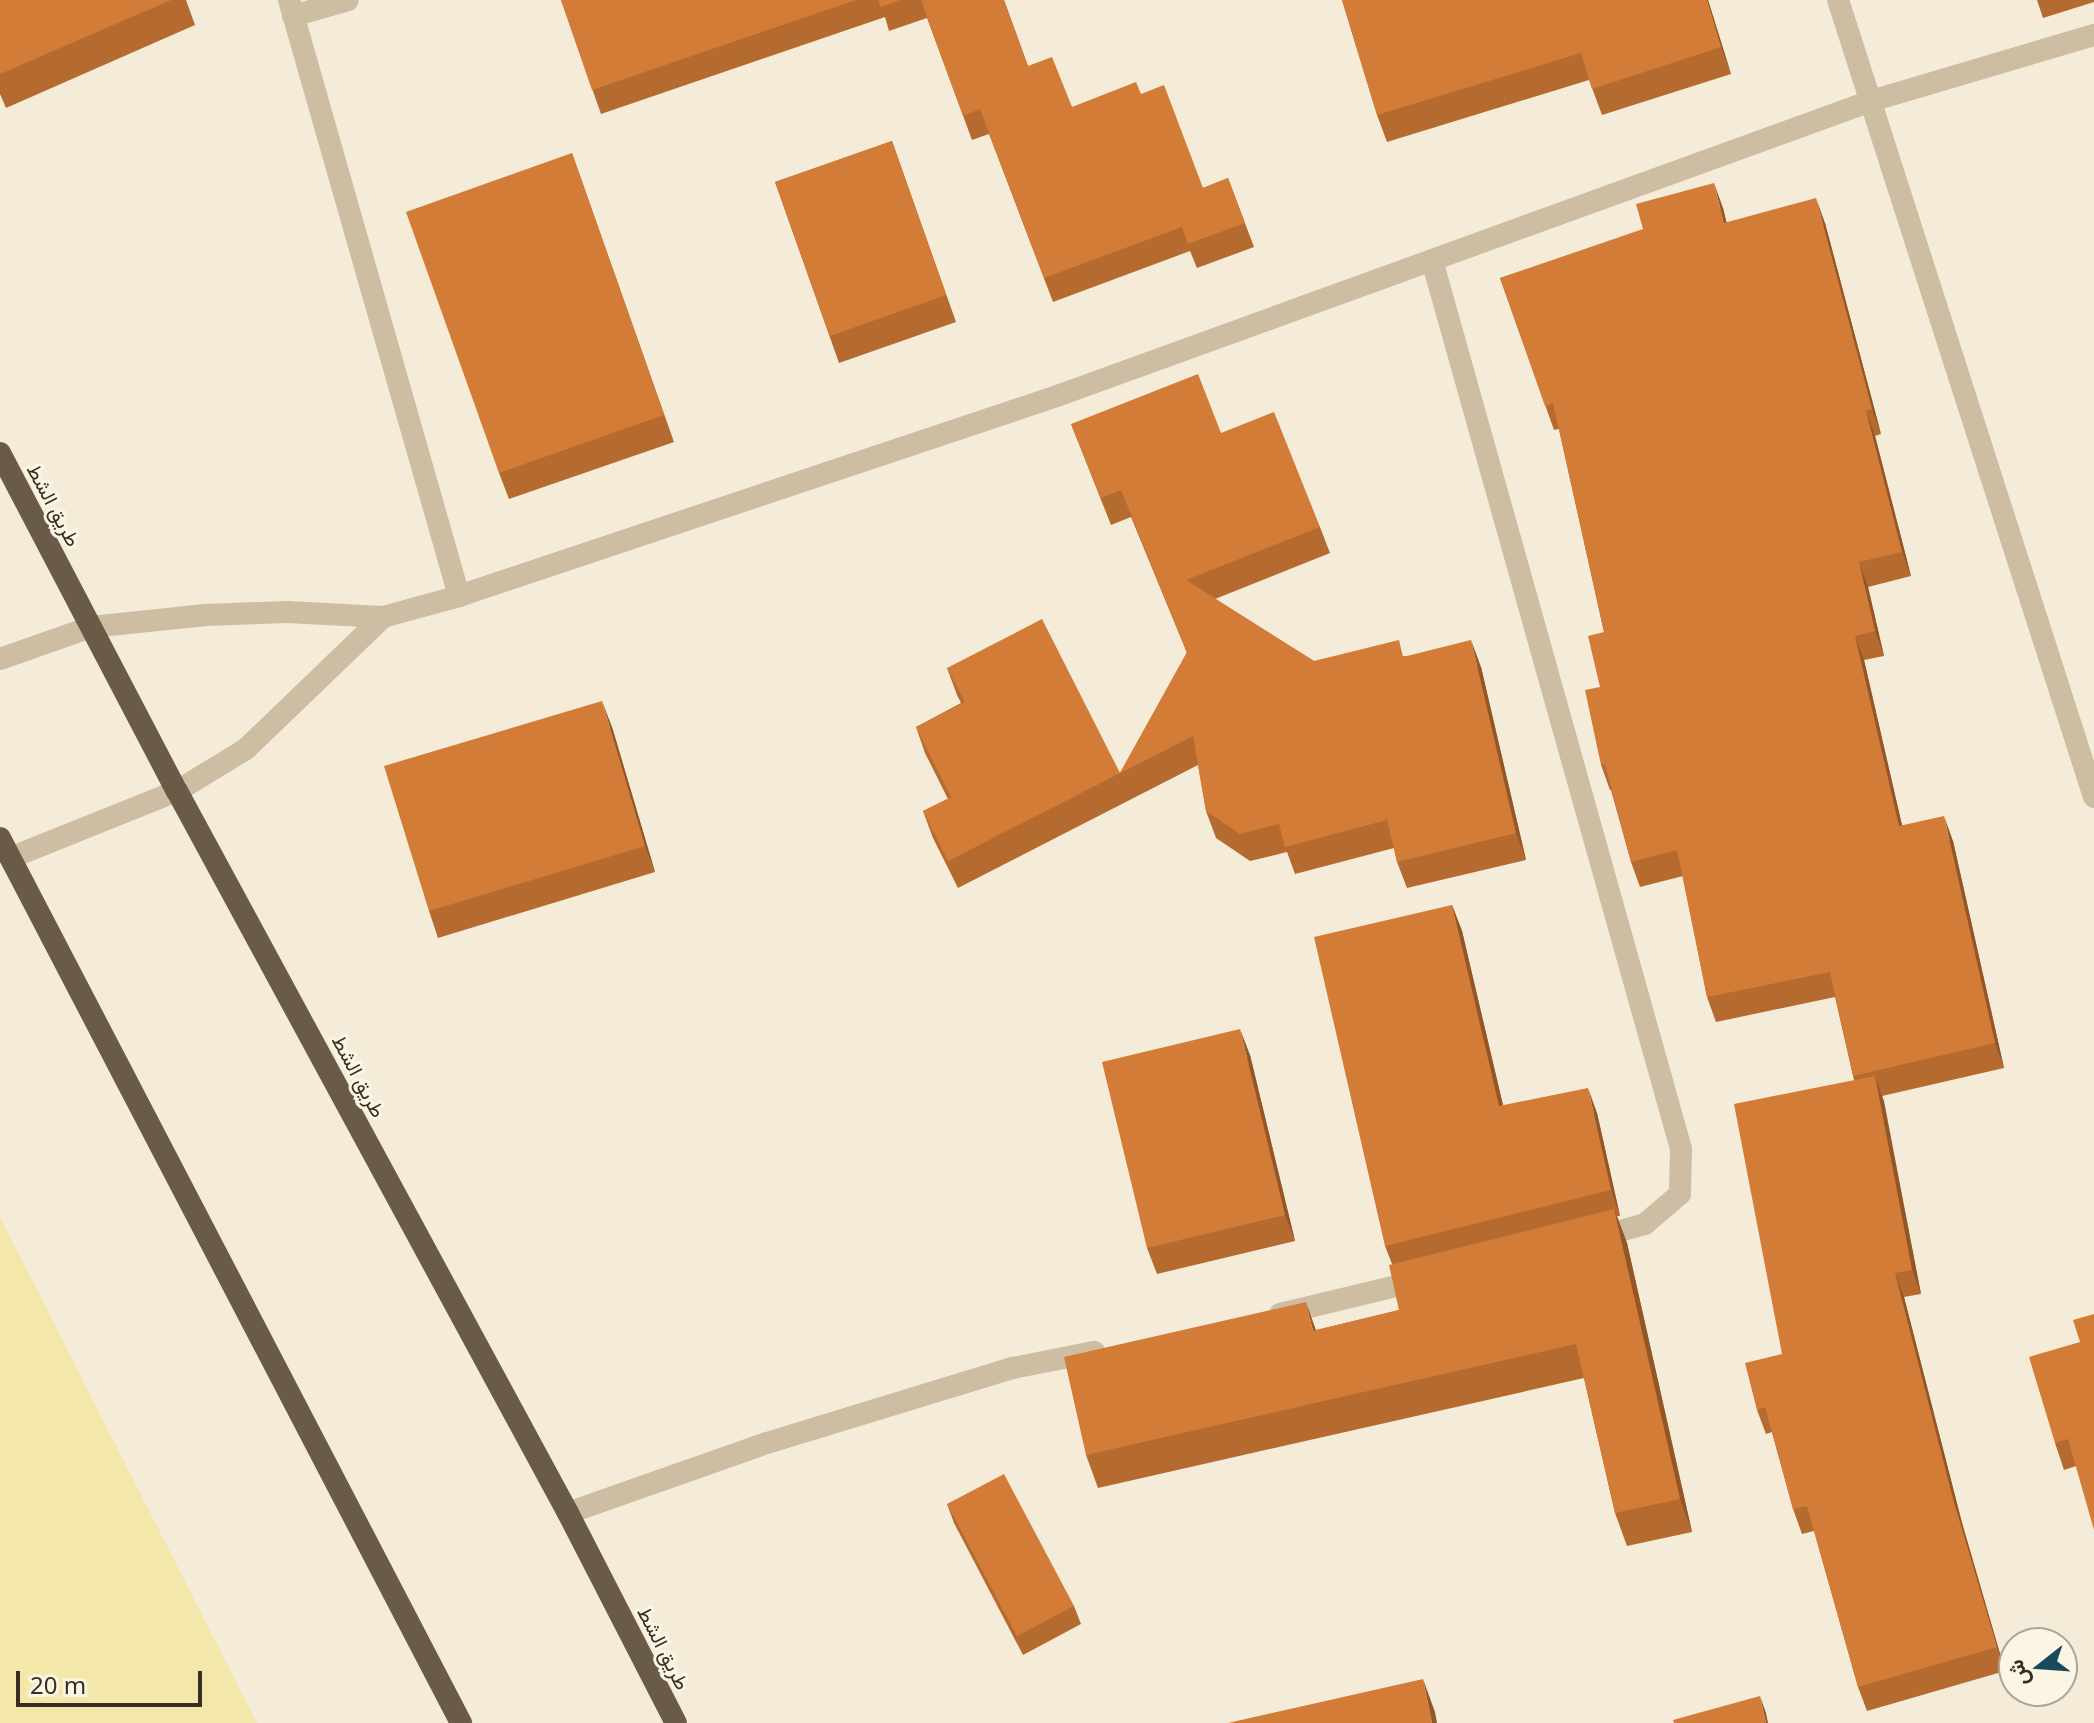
<!DOCTYPE html>
<meta charset="utf-8">
<style>
body{margin:0}
#map{position:relative;width:2094px;height:1723px;overflow:hidden;background:#f4ecd8;font-family:"Noto Sans",Vazirmatn,sans-serif}
div>[style]{position:absolute}
[style*='--x']{left:calc(var(--x)*1px);top:calc(var(--y)*1px);width:calc(var(--w)*1px);rotate:calc(var(--a)*1deg)}
.sand>*{inset:0;background:#f3e8aa}
.minor>*{height:22px;margin:-11px;padding:0 11px;transform-origin:11px;border-radius:11px;background:#cdbea3}
.tertiary>*{height:22px;margin:-11px;padding:0 11px;transform-origin:11px;border-radius:11px;background:#cdbea3}
.trunk>*{height:22px;margin:-11px;padding:0 11px;transform-origin:11px;border-radius:11px;background:#6a5a48}
.wall>*{inset:0;background:#b56b30}
.shaded-wall>*{inset:0;background:#935727}
.building>*{inset:0;background:#d27c38}
span{translate:-50% -50%;white-space:nowrap;text-align:center;line-height:1.15;-webkit-text-stroke:6px #fbf5e4;paint-order:stroke}
.street-label{font-size:20px;color:#372e26}
.north{position:absolute;left:1998px;top:1627px;width:80px;height:80px;box-sizing:border-box;background:#fbf5e4;border:2px solid #ada598;border-radius:50%;rotate:253deg;font-size:22px;font-weight:700;line-height:32px;text-align:center;color:#372e26}
.north::after{content:'';display:block;margin:auto;width:28px;height:36px;background:#174a5c;clip-path:polygon(50% 0,100% 100%,50% 72%,0 100%)}
.scale{position:absolute;left:16px;top:1671px;width:186px;height:36px;box-sizing:border-box;border:4px solid #372e26;border-top:0;padding-left:10px;font-size:24px;line-height:28px;white-space:nowrap;color:#372e26;-webkit-text-stroke:6px #fbf5e4;paint-order:stroke}
</style>
<div id="map">
<div class="sand">
<div style="clip-path:polygon(0 1217px,257px 1723px,0 1723px)"></div>
</div>
<div class="minor">
<div style="--x:289;--y:0;--w:620;--a:74.08"></div>
<div style="--x:1838;--y:0;--w:837;--a:72.19"></div>
<div style="--x:293;--y:16;--w:57;--a:-16.2"></div>
<div style="--x:1432;--y:260;--w:923;--a:74.35"></div>
<div style="--x:1681;--y:1149;--w:45;--a:91.3"></div>
<div style="--x:1680;--y:1194;--w:46;--a:139.4"></div>
<div style="--x:1645;--y:1224;--w:52;--a:164.4"></div>
<div style="--x:1280;--y:1314;--w:146;--a:-13.5"></div>
<div style="--x:568;--y:1513;--w:211;--a:-19.4"></div>
<div style="--x:767;--y:1443;--w:257;--a:-17"></div>
<div style="--x:1013;--y:1368;--w:83;--a:-11.2"></div>
</div>
<div class="tertiary">
<div style="--x:0;--y:659;--w:96;--a:-19.4"></div>
<div style="--x:91;--y:627;--w:115;--a:-6"></div>
<div style="--x:205;--y:615;--w:82;--a:-2.1"></div>
<div style="--x:287;--y:612;--w:96;--a:3"></div>
<div style="--x:383;--y:617;--w:79;--a:-15.4"></div>
<div style="--x:459;--y:596;--w:631;--a:-18.49"></div>
<div style="--x:1057;--y:396;--w:866;--a:-19.92"></div>
<div style="--x:1871;--y:101;--w:233;--a:-16.5"></div>
<div style="--x:10;--y:858;--w:180;--a:-21.9"></div>
<div style="--x:177;--y:791;--w:81;--a:-31.3"></div>
<div style="--x:246;--y:749;--w:190;--a:-43.9"></div>
</div>
<div class="trunk">
<div style="--x:0;--y:453;--w:382;--a:62.4"></div>
<div style="--x:177;--y:791;--w:821;--a:61.56"></div>
<div style="--x:568;--y:1513;--w:236;--a:62.8"></div>
<div style="--x:0;--y:838;--w:998;--a:62.48"></div>
</div>
<div class="wall">
<div style="clip-path:polygon(0 0,186px 0,195px 25px,6px 108px,0 94px)"></div>
<div style="clip-path:polygon(561px 0,1004px 0,1028px 66px,1072px 107px,1141px 94px,1203px 188px,1228px 178px,1254px 247px,1197px 268px,1190px 251px,1053px 302px,989px 134px,972px 140px,927px 18px,889px 31px,885px 17px,601px 114px)"></div>
<div style="clip-path:polygon(1342px 0,1708px 0,1731px 74px,1602px 115px,1589px 80px,1387px 142px,1377px 115px)"></div>
<div style="clip-path:polygon(2037px 0,2094px 0,2094px 2px,2043px 18px)"></div>
<div style="clip-path:polygon(892px 141px,956px 322px,839px 363px,775px 182px)"></div>
<div style="clip-path:polygon(572px 153px,674px 442px,509px 499px,499px 473px)"></div>
<div style="clip-path:polygon(1723px 208px,1726px 222px,1825px 223px,1881px 434px,1875px 436px,1911px 576px,1868px 587px,1884px 656px,1864px 660px,1902px 826px,1953px 841px,2004px 1068px,1882px 1096px,1921px 1294px,1904px 1297px,1962px 1523px,2005px 1671px,1867px 1711px,1858px 1687px,1814px 1531px,1802px 1534px,1793px 1509px,1772px 1432px,1766px 1434px,1757px 1410px,1782px 1354px,1854px 1080px,1835px 997px,1716px 1022px,1707px 997px,1683px 876px,1640px 887px,1631px 862px,1611px 790px,1610px 790px,1601px 765px,1600px 687px,1604px 632px,1559px 429px,1554px 430px,1500px 278px)"></div>
<div style="clip-path:polygon(1071px 424px,1221px 433px,1320px 527px,1330px 553px,1215px 599px,1314px 661px,1405px 656px,1481px 667px,1526px 860px,1407px 888px,1397px 862px,1394px 848px,1295px 874px,1287px 852px,1250px 861px,1216px 838px,1206px 811px,1198px 765px,958px 888px,933px 838px,923px 811px,948px 799px,925px 753px,916px 727px,961px 703px,957px 695px,947px 668px,1120px 773px,1187px 653px,1131px 517px,1111px 525px)"></div>
<div style="clip-path:polygon(612px 727px,655px 872px,438px 938px,429px 911px)"></div>
<div style="clip-path:polygon(1452px 905px,1462px 931px,1503px 1105px,1597px 1113px,1620px 1216px,1617px 1216px,1627px 1243px,1692px 1532px,1627px 1546px,1615px 1513px,1584px 1378px,1098px 1488px,1086px 1455px,1316px 1330px,1399px 1310px,1392px 1264px,1385px 1246px)"></div>
<div style="clip-path:polygon(1250px 1055px,1295px 1241px,1157px 1274px,1147px 1248px)"></div>
<div style="clip-path:polygon(2080px 1342px,2076px 1466px,2064px 1470px,2055px 1443px)"></div>
<div style="clip-path:polygon(947px 1504px,1074px 1606px,1081px 1624px,1023px 1655px,954px 1523px)"></div>
</div>
<div class="shaded-wall">
<div style="clip-path:polygon(1707px 0,1708px 0,1731px 74px,1721px 47px)"></div>
<div style="clip-path:polygon(1714px 183px,1723px 208px,1733px 248px,1724px 223px)"></div>
<div style="clip-path:polygon(1816px 198px,1825px 223px,1881px 434px,1872px 409px)"></div>
<div style="clip-path:polygon(1866px 411px,1875px 436px,1911px 576px,1902px 552px)"></div>
<div style="clip-path:polygon(1859px 562px,1868px 587px,1884px 656px,1875px 631px)"></div>
<div style="clip-path:polygon(1855px 636px,1864px 660px,1908px 851px,1899px 826px)"></div>
<div style="clip-path:polygon(1471px 640px,1481px 667px,1526px 860px,1516px 833px)"></div>
<div style="clip-path:polygon(602px 701px,612px 727px,655px 872px,645px 846px)"></div>
<div style="clip-path:polygon(1944px 816px,1953px 841px,2004px 1068px,1995px 1043px)"></div>
<div style="clip-path:polygon(1452px 905px,1462px 931px,1509px 1131px,1499px 1106px)"></div>
<div style="clip-path:polygon(1240px 1029px,1250px 1055px,1295px 1241px,1285px 1215px)"></div>
<div style="clip-path:polygon(1875px 1076px,1884px 1101px,1921px 1294px,1912px 1270px)"></div>
<div style="clip-path:polygon(1588px 1088px,1597px 1113px,1620px 1216px,1611px 1190px)"></div>
<div style="clip-path:polygon(1614px 1209px,1627px 1243px,1692px 1532px,1680px 1499px)"></div>
<div style="clip-path:polygon(1895px 1273px,1904px 1297px,1962px 1523px,2005px 1671px,1997px 1647px,1953px 1499px)"></div>
<div style="clip-path:polygon(1306px 1302px,1318px 1336px,1313px 1331px)"></div>
<div style="clip-path:polygon(1423px 1679px,1435px 1712px,1437px 1723px,1432px 1723px)"></div>
<div style="clip-path:polygon(1760px 1696px,1766px 1713px,1768px 1723px,1766px 1723px)"></div>
</div>
<div class="building">
<div style="clip-path:polygon(0 0,171px 0,0 74px)"></div>
<div style="clip-path:polygon(561px 0,856px 0,592px 90px)"></div>
<div style="clip-path:polygon(878px 0,900px 0,881px 7px)"></div>
<div style="clip-path:polygon(921px 0,1004px 0,1028px 66px,1052px 57px,1072px 107px,1136px 82px,1141px 94px,1164px 85px,1203px 188px,1228px 178px,1245px 223px,1188px 244px,1182px 227px,1044px 278px,980px 109px,963px 116px)"></div>
<div style="clip-path:polygon(1342px 0,1707px 0,1721px 47px,1592px 89px,1581px 53px,1377px 115px)"></div>
<div style="clip-path:polygon(892px 141px,946px 295px,830px 336px,775px 182px)"></div>
<div style="clip-path:polygon(572px 153px,664px 415px,499px 473px,406px 212px)"></div>
<div style="clip-path:polygon(1714px 183px,1724px 223px,1816px 198px,1872px 409px,1866px 411px,1902px 552px,1859px 562px,1875px 631px,1855px 636px,1899px 826px,1944px 816px,1995px 1043px,1853px 1076px,1830px 972px,1707px 997px,1677px 850px,1631px 862px,1605px 764px,1601px 765px,1585px 690px,1600px 687px,1588px 636px,1604px 632px,1553px 403px,1545px 406px,1500px 278px,1643px 229px,1636px 204px)"></div>
<div style="clip-path:polygon(1198px 374px,1221px 433px,1274px 412px,1320px 527px,1186px 580px,1314px 661px,1399px 640px,1403px 657px,1471px 640px,1516px 833px,1397px 862px,1387px 820px,1285px 847px,1279px 824px,1240px 834px,1206px 811px,1193px 736px,948px 861px,923px 811px,951px 797px,916px 727px,965px 702px,947px 668px,1042px 619px,1120px 773px,1187px 652px,1121px 490px,1101px 498px,1071px 424px)"></div>
<div style="clip-path:polygon(602px 701px,645px 846px,429px 911px,384px 766px)"></div>
<div style="clip-path:polygon(1452px 905px,1499px 1106px,1588px 1088px,1611px 1190px,1385px 1246px,1314px 937px)"></div>
<div style="clip-path:polygon(1240px 1029px,1285px 1215px,1147px 1248px,1102px 1062px)"></div>
<div style="clip-path:polygon(1875px 1076px,1912px 1270px,1895px 1273px,1953px 1499px,1997px 1647px,1858px 1687px,1807px 1506px,1793px 1509px,1765px 1407px,1757px 1410px,1745px 1363px,1782px 1354px,1734px 1104px)"></div>
<div style="clip-path:polygon(1614px 1209px,1680px 1499px,1615px 1513px,1576px 1344px,1086px 1455px,1064px 1357px,1306px 1302px,1313px 1331px,1399px 1310px,1389px 1265px)"></div>
<div style="clip-path:polygon(2094px 1314px,2094px 1530px,2068px 1439px,2055px 1443px,2029px 1357px,2080px 1342px,2073px 1320px)"></div>
<div style="clip-path:polygon(1004px 1474px,1074px 1606px,1017px 1636px,947px 1504px)"></div>
<div style="clip-path:polygon(1423px 1679px,1432px 1723px,1228px 1723px)"></div>
<div style="clip-path:polygon(1760px 1696px,1766px 1723px,1674px 1723px,1673px 1720px)"></div>
</div>
<div class="street-label">
<span style="left:54px;top:505px;rotate:62deg">طريق الشط</span>
<span style="left:359px;top:1076px;rotate:62deg">طريق الشط</span>
<span style="left:664px;top:1648px;rotate:63deg">طريق الشط</span>
</div>
<div class="north">ش</div>
<div class="scale">20 m</div>
</div>
